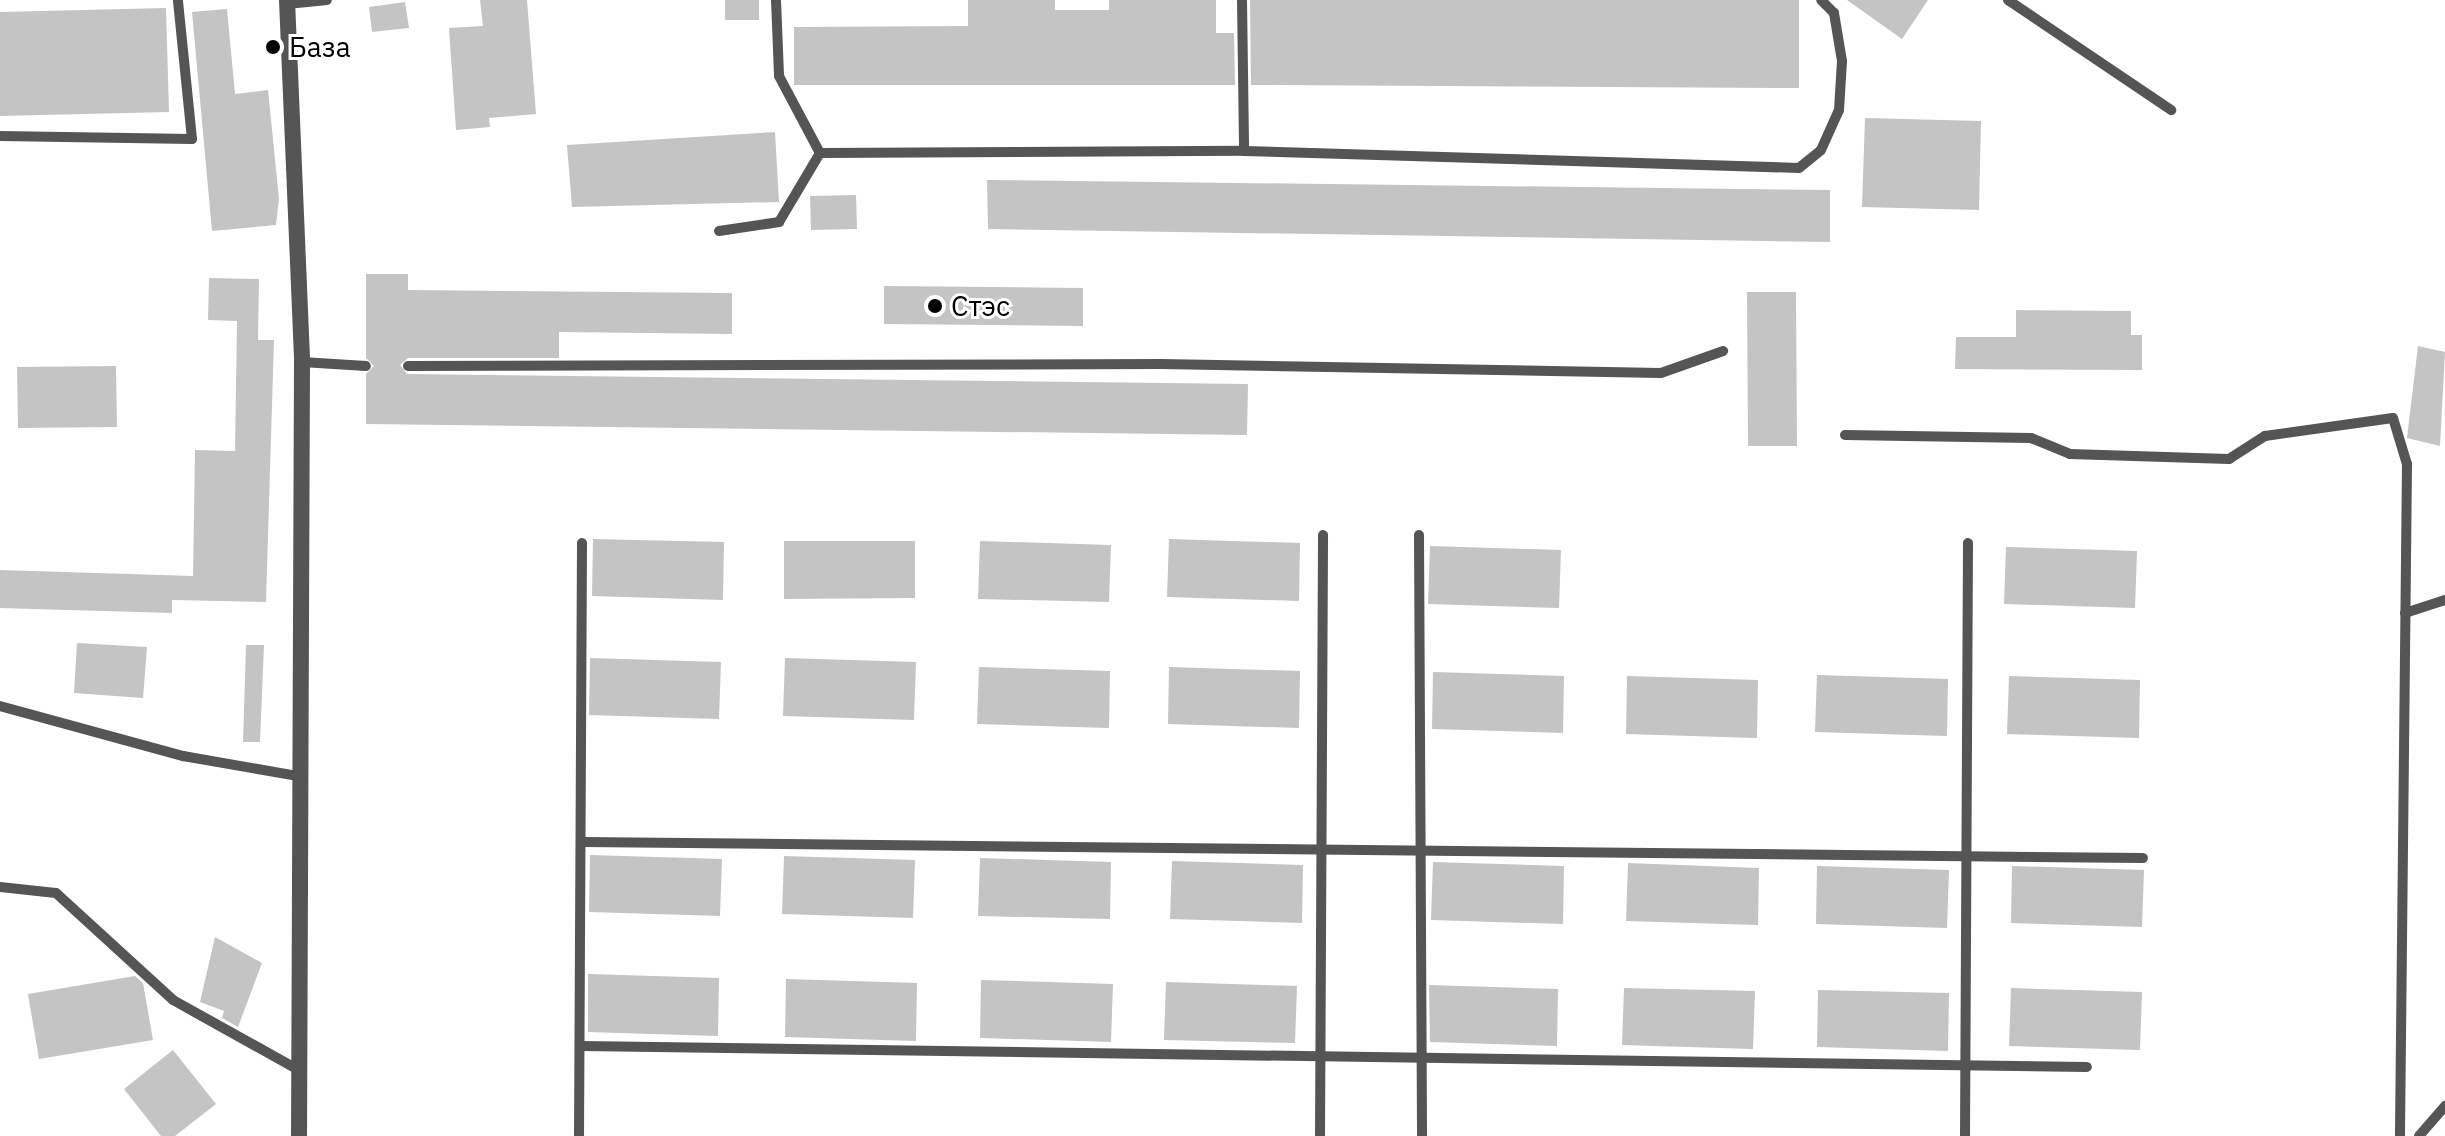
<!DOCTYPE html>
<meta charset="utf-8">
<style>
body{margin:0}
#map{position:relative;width:2445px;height:1136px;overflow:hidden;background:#fff;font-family:"IBM Plex Sans",sans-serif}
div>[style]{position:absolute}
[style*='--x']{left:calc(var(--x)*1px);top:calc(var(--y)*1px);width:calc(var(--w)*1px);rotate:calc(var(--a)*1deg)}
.building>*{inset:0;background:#c4c4c4}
.service>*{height:10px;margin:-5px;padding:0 5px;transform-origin:5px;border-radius:5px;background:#555}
.minor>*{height:16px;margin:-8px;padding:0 8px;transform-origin:8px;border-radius:8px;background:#555}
.dots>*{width:22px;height:22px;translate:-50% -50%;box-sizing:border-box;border:4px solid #fff;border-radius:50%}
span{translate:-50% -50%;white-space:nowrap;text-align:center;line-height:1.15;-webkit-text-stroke:6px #fff;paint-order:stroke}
.poi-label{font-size:28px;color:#000}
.left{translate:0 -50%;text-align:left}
</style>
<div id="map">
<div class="building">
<div style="clip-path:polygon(480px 0,527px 0,536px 114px,489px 118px,490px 127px,456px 130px,449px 28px,483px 26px)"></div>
<div style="clip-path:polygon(725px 0,759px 0,759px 20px,725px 20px)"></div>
<div style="clip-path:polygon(968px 0,1055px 0,1055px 10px,1109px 10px,1109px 0,1216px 0,1216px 33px,1234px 33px,1235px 85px,794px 85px,794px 27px,968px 26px)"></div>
<div style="clip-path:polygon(1250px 0,1799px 0,1799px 88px,1251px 85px)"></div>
<div style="clip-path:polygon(1847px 0,1928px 0,1902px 39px)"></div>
<div style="clip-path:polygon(405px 2px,409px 28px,372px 32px,369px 7px)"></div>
<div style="clip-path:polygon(166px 8px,169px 112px,0 116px,0 12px)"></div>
<div style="clip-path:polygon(227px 9px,235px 94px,268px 90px,279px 199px,276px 225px,212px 231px,192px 12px)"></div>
<div style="clip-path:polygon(1865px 118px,1981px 121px,1979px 210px,1862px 207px)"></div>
<div style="clip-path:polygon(775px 132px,779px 202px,572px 207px,567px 145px)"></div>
<div style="clip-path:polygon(987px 180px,1830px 190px,1830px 242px,988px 229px)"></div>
<div style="clip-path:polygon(856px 195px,857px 229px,811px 230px,810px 196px)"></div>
<div style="clip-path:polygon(366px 274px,408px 274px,408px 290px,732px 293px,732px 334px,559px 332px,559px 358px,408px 358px,400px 365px,407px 374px,1248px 384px,1247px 435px,366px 424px,366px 374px,374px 366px,366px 358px)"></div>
<div style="clip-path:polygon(209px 278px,259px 279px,258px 340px,274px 340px,266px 602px,172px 600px,172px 613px,0 608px,0 570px,193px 576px,195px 450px,235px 451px,237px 321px,208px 320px)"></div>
<div style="clip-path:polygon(884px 286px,1083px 288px,1083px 326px,884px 324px)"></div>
<div style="clip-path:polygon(1747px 292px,1796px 292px,1797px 446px,1748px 446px)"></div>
<div style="clip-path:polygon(2016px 310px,2131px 311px,2131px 335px,2142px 335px,2142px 370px,1955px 369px,1956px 337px,2016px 337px)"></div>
<div style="clip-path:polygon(2418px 346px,2445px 352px,2440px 446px,2407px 438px)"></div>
<div style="clip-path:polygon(116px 366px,117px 427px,18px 428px,17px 367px)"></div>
<div style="clip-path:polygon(593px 539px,724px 542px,723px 600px,592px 596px)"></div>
<div style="clip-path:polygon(1169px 539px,1300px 543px,1299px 601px,1167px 597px)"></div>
<div style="clip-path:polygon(784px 541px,915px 541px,915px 598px,784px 599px)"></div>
<div style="clip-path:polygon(980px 541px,1111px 545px,1109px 602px,978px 599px)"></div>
<div style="clip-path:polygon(1430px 546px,1561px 550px,1559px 608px,1428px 604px)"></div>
<div style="clip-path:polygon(2006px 547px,2137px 551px,2135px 608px,2004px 604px)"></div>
<div style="clip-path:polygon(77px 643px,147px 647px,143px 698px,74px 693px)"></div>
<div style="clip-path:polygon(246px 645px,264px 645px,260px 742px,243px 742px)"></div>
<div style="clip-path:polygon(590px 658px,721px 662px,719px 719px,589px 715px)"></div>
<div style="clip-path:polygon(785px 658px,916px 662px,914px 720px,783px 716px)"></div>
<div style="clip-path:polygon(979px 667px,1110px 671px,1109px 728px,977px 724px)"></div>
<div style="clip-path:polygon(1169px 667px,1300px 671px,1299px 728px,1168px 724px)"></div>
<div style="clip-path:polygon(1433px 672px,1564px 676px,1563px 733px,1432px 729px)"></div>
<div style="clip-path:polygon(1817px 675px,1948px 679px,1947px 736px,1815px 732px)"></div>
<div style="clip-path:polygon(1627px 676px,1758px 680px,1757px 738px,1626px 734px)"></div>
<div style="clip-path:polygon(2009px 676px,2140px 680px,2139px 738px,2007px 734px)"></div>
<div style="clip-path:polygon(590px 855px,722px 859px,720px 916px,589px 912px)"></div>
<div style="clip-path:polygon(784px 856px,915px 860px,913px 918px,782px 914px)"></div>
<div style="clip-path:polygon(980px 858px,1111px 862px,1110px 919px,978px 916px)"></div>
<div style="clip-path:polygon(1172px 861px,1303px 865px,1302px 923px,1170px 919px)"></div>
<div style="clip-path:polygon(1433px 862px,1564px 866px,1563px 924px,1431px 920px)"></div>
<div style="clip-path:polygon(1628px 863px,1759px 868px,1758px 925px,1626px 921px)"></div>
<div style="clip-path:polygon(1817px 866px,1949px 870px,1947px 928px,1816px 924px)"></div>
<div style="clip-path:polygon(2012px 866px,2144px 870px,2142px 927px,2011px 923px)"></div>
<div style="clip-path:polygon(215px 937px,262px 963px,238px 1027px,222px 1018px,224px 1011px,200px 1002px)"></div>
<div style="clip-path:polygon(588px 974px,719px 978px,718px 1036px,588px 1032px)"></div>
<div style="clip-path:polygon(135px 976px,143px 983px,153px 1040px,39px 1059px,28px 994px)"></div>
<div style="clip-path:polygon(786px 979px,917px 983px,916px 1041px,785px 1037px)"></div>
<div style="clip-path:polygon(981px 980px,1113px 984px,1111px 1042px,980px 1038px)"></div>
<div style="clip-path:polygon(1166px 982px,1297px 986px,1295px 1043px,1164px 1040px)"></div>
<div style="clip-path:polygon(1429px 985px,1558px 989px,1557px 1046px,1430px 1042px)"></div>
<div style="clip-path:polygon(1624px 988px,1755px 991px,1753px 1049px,1622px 1045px)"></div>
<div style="clip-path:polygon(2011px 988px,2142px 992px,2140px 1050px,2009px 1046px)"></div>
<div style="clip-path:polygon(1818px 990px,1949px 993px,1948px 1051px,1817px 1047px)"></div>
<div style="clip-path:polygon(173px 1050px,216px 1104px,175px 1136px,161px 1136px,124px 1089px)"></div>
</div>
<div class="service">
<div style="--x:776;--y:0;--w:76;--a:87.7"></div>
<div style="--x:779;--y:76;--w:87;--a:62"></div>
<div style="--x:1242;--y:0;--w:151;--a:89.2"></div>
<div style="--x:2008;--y:0;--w:197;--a:34"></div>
<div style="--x:287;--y:4;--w:40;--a:-5.7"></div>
<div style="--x:0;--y:136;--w:192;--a:0.9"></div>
<div style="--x:192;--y:139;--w:140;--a:-95.8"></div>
<div style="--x:820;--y:153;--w:424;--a:-0.3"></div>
<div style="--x:1244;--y:151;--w:555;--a:1.75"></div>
<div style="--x:1799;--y:168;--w:28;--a:-39"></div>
<div style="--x:1821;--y:150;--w:44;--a:-65.8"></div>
<div style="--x:1839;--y:110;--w:49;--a:-86.5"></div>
<div style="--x:1842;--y:61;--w:49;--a:-99.5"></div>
<div style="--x:1834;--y:13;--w:18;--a:-135"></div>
<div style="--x:719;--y:231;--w:61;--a:-8.5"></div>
<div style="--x:779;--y:222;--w:80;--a:-59.3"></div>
<div style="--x:302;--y:362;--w:64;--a:3.6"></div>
<div style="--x:408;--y:366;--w:753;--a:-0.15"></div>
<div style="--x:1161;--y:364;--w:500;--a:1.03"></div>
<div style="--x:1661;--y:373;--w:66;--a:-19.5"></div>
<div style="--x:1845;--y:435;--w:186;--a:0.9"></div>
<div style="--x:2031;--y:438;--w:42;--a:22.3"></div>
<div style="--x:2070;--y:454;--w:159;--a:1.8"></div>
<div style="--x:2229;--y:459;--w:43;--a:-32.6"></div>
<div style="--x:2265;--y:436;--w:129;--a:-8"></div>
<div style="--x:2393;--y:418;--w:48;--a:73.1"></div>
<div style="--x:2407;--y:464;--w:672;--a:90.6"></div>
<div style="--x:1419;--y:535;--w:601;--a:89.71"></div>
<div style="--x:2405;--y:613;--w:42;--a:-18"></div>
<div style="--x:0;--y:706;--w:190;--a:15.3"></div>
<div style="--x:183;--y:756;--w:117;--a:9.9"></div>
<div style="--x:583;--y:842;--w:1560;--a:0.59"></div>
<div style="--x:0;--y:887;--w:56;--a:6.1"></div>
<div style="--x:56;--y:893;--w:159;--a:42.4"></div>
<div style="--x:173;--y:1000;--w:142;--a:29.1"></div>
<div style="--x:581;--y:1046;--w:1506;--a:0.8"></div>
<div style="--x:579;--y:1136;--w:593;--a:-89.71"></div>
<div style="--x:1320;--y:1136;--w:601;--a:-89.71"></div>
<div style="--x:1965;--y:1136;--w:593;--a:-89.71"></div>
<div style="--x:2419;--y:1136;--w:40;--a:-49"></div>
</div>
<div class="minor">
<div style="--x:287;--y:0;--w:362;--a:87.6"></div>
<div style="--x:302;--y:362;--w:774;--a:90.22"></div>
</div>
<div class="dots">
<div style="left:273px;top:47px;background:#000"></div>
<div style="left:935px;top:306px;background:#000"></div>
</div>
<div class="poi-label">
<span class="left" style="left:289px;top:47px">База</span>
<span class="left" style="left:951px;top:306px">Стэс</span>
</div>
</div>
